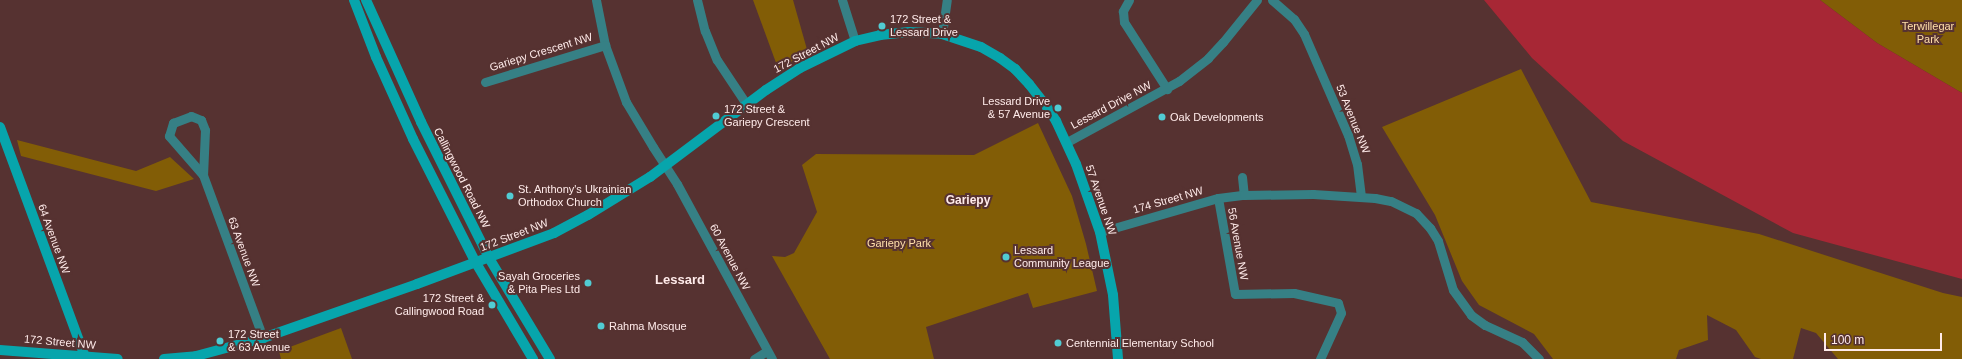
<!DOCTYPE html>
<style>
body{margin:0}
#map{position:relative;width:1962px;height:359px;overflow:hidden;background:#563231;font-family:Helvetica,sans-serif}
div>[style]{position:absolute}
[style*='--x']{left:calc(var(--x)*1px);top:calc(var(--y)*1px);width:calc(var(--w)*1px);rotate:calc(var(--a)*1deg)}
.green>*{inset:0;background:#825d06}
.water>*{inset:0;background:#a72735}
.street>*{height:9px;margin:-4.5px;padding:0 4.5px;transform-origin:4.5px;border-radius:4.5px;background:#368085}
.secondary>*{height:10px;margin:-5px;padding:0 5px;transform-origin:5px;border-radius:5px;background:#07a5ac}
.dots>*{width:11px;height:11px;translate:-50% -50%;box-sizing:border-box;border:2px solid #563231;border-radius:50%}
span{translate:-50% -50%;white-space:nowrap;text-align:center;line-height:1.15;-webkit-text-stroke:4px #563231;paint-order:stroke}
.poi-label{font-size:11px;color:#ffebea}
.left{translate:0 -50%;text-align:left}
.right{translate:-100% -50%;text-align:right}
.park-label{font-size:11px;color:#ffdfaa}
.street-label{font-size:11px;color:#ffebea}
.neighbourhood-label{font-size:12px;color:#ffebea;font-weight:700}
.quarter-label{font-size:13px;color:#ffebea;font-weight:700}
.scale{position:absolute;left:1824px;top:333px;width:118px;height:18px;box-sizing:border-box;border:2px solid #ffebea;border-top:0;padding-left:5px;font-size:12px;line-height:14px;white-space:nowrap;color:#ffebea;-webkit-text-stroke:3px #563231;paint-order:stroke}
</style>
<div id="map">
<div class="green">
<div style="clip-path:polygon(753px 0,793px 0,808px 53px,779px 71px)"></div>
<div style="clip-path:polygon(1820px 0,1962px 0,1962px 93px,1877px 43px)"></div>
<div style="clip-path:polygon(1521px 69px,1591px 202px,1759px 234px,1943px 293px,1962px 297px,1962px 359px,1838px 359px,1816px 333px,1801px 328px,1793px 359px,1761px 359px,1755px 357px,1736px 330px,1707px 315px,1708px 340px,1679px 350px,1676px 359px,1553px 359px,1534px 334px,1479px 305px,1462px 281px,1435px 215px,1382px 127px)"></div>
<div style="clip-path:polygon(1038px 123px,1072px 196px,1086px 244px,1097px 291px,1033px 308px,1028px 293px,926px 327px,934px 359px,830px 359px,772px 256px,785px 257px,794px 253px,817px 212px,802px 165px,816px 154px,974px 155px)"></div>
<div style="clip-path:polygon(17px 140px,136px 171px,170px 157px,194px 179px,156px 191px,21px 156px)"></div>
<div style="clip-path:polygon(341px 328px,352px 359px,281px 359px,279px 351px)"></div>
</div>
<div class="water">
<div style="clip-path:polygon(1484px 0,1820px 0,1877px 43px,1962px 93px,1962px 279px,1793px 233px,1623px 141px,1532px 58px)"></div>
</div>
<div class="street">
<div style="--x:596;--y:0;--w:46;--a:78.7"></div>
<div style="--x:605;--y:45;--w:61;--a:69.8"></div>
<div style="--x:626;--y:102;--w:52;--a:59"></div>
<div style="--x:653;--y:147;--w:44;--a:57"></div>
<div style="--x:677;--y:184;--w:199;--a:61.5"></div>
<div style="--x:697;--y:0;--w:32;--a:76"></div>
<div style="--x:705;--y:31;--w:31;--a:68"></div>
<div style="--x:717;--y:60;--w:54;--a:56.3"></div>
<div style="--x:842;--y:0;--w:43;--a:72.4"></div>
<div style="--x:1129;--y:0;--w:13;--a:119"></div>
<div style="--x:1123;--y:11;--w:11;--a:85"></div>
<div style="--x:1124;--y:22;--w:80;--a:57.3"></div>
<div style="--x:1272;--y:0;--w:29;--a:41"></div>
<div style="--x:1294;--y:19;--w:18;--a:56"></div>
<div style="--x:1304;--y:34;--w:110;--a:66.5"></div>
<div style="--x:1348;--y:135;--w:30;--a:73"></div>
<div style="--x:1357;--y:164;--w:33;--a:83"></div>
<div style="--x:942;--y:34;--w:34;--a:-82"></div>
<div style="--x:485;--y:82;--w:126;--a:-17.1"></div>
<div style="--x:191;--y:116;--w:11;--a:22"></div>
<div style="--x:201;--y:120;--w:11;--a:68"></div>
<div style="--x:205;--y:130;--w:45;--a:92.5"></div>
<div style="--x:203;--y:175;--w:52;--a:-131.1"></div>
<div style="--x:169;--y:136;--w:14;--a:-73"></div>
<div style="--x:173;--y:123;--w:19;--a:-21"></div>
<div style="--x:1067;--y:142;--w:128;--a:-28.6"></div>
<div style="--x:1179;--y:81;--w:37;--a:-38"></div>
<div style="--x:1208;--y:58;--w:22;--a:-47"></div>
<div style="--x:1223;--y:42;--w:54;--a:-51"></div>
<div style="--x:203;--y:175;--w:174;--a:69.8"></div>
<div style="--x:1242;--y:177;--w:18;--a:84"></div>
<div style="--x:1218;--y:198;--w:97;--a:80"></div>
<div style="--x:1235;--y:294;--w:59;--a:-1"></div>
<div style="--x:1294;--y:293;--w:45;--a:12.8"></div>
<div style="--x:1338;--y:303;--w:10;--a:73"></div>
<div style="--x:1341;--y:313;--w:51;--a:114.5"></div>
<div style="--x:1100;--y:232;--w:123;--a:-16.1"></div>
<div style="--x:1218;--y:198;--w:26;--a:-7"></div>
<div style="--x:1244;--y:195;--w:69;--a:-0.8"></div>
<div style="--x:1313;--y:194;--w:62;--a:3.7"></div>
<div style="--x:1375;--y:198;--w:16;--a:11"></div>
<div style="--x:1391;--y:201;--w:28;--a:26"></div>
<div style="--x:1416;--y:213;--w:21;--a:47"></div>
<div style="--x:1430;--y:228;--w:15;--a:58"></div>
<div style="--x:1438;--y:241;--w:51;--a:73"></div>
<div style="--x:1453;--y:290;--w:31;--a:54"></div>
<div style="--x:1471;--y:315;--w:17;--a:36"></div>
<div style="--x:1485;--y:325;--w:41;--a:24.7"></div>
<div style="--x:1522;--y:342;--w:24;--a:45"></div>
<div style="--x:754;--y:359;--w:15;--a:-32"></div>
</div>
<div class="secondary">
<div style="--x:354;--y:0;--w:61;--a:68.9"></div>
<div style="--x:376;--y:57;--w:90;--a:65.7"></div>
<div style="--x:413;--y:139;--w:139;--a:63.1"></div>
<div style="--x:476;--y:263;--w:112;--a:59.3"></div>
<div style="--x:366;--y:0;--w:134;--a:65.7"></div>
<div style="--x:421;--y:122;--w:152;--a:63.4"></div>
<div style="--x:489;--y:258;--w:118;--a:58.9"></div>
<div style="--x:0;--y:127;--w:247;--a:69.7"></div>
<div style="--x:0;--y:350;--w:118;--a:4.4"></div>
<div style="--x:164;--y:359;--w:32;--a:-5"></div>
<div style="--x:196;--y:356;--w:69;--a:-15"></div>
<div style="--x:263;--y:338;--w:163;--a:-19.3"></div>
<div style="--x:417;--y:284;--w:146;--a:-20.4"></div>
<div style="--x:554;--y:233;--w:38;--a:-28"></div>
<div style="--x:588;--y:215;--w:73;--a:-31.5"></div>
<div style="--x:650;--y:177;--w:145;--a:-36.9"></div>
<div style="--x:766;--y:90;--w:40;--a:-32.9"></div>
<div style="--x:800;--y:68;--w:61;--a:-26.1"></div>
<div style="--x:855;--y:41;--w:26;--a:-13"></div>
<div style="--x:880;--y:35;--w:29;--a:-6"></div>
<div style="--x:909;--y:32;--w:33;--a:3"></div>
<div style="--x:942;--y:34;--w:41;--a:18.4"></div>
<div style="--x:981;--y:47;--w:22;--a:30"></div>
<div style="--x:1000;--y:58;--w:19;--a:36"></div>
<div style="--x:1015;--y:69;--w:21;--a:47"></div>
<div style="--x:1029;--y:84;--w:24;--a:52"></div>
<div style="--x:1044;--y:103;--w:22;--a:56"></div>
<div style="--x:1056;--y:121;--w:47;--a:65.1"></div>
<div style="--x:1076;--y:164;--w:72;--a:70.6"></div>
<div style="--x:1100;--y:232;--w:64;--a:78.3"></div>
<div style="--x:1113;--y:295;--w:64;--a:85.5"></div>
</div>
<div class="dots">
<div style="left:882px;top:26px;background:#51ccd3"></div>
<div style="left:1058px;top:108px;background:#51ccd3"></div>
<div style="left:716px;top:116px;background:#51ccd3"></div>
<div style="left:1162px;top:117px;background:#51ccd3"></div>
<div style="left:510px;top:196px;background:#51ccd3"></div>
<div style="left:1006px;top:257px;background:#51ccd3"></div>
<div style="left:588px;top:283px;background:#51ccd3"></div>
<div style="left:492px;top:305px;background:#51ccd3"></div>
<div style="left:601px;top:326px;background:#51ccd3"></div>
<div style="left:220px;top:341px;background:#51ccd3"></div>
<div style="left:1058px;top:343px;background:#51ccd3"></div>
</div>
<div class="poi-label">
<span class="left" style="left:890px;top:26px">172 Street &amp;<br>Lessard Drive</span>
<span class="right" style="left:1050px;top:108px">Lessard Drive<br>&amp; 57 Avenue</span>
<span class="left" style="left:724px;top:116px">172 Street &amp;<br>Gariepy Crescent</span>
<span class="left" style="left:1170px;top:117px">Oak Developments</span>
<span class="left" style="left:518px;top:196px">St. Anthony's Ukrainian<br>Orthodox Church</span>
<span class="left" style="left:1014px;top:257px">Lessard<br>Community League</span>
<span class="right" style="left:580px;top:283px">Sayah Groceries<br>&amp; Pita Pies Ltd</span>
<span class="right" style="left:484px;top:305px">172 Street &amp;<br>Callingwood Road</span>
<span class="left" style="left:609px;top:326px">Rahma Mosque</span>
<span class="left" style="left:228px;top:341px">172 Street<br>&amp; 63 Avenue</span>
<span class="left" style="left:1066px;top:343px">Centennial Elementary School</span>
</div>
<div class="park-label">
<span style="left:1928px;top:33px">Terwillegar<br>Park</span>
<span style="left:899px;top:243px">Gariepy Park</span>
</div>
<div class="street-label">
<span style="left:541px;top:52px;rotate:-17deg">Gariepy Crescent NW</span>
<span style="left:806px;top:53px;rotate:-28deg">172 Street NW</span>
<span style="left:1111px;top:105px;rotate:-28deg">Lessard Drive NW</span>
<span style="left:1353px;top:119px;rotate:68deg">53 Avenue NW</span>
<span style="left:462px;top:178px;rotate:63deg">Callingwood Road NW</span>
<span style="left:1101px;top:200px;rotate:71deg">57 Avenue NW</span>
<span style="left:1168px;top:200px;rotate:-16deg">174 Street NW</span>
<span style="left:514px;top:235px;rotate:-21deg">172 Street NW</span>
<span style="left:54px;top:239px;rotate:70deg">64 Avenue NW</span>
<span style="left:1238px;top:244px;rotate:80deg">56 Avenue NW</span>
<span style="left:244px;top:252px;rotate:70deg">63 Avenue NW</span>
<span style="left:730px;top:257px;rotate:62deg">60 Avenue NW</span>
<span style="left:60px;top:342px;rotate:5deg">172 Street NW</span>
</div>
<div class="neighbourhood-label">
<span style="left:968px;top:201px">Gariepy</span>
</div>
<div class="quarter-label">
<span style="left:680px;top:280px">Lessard</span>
</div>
<div class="scale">100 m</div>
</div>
